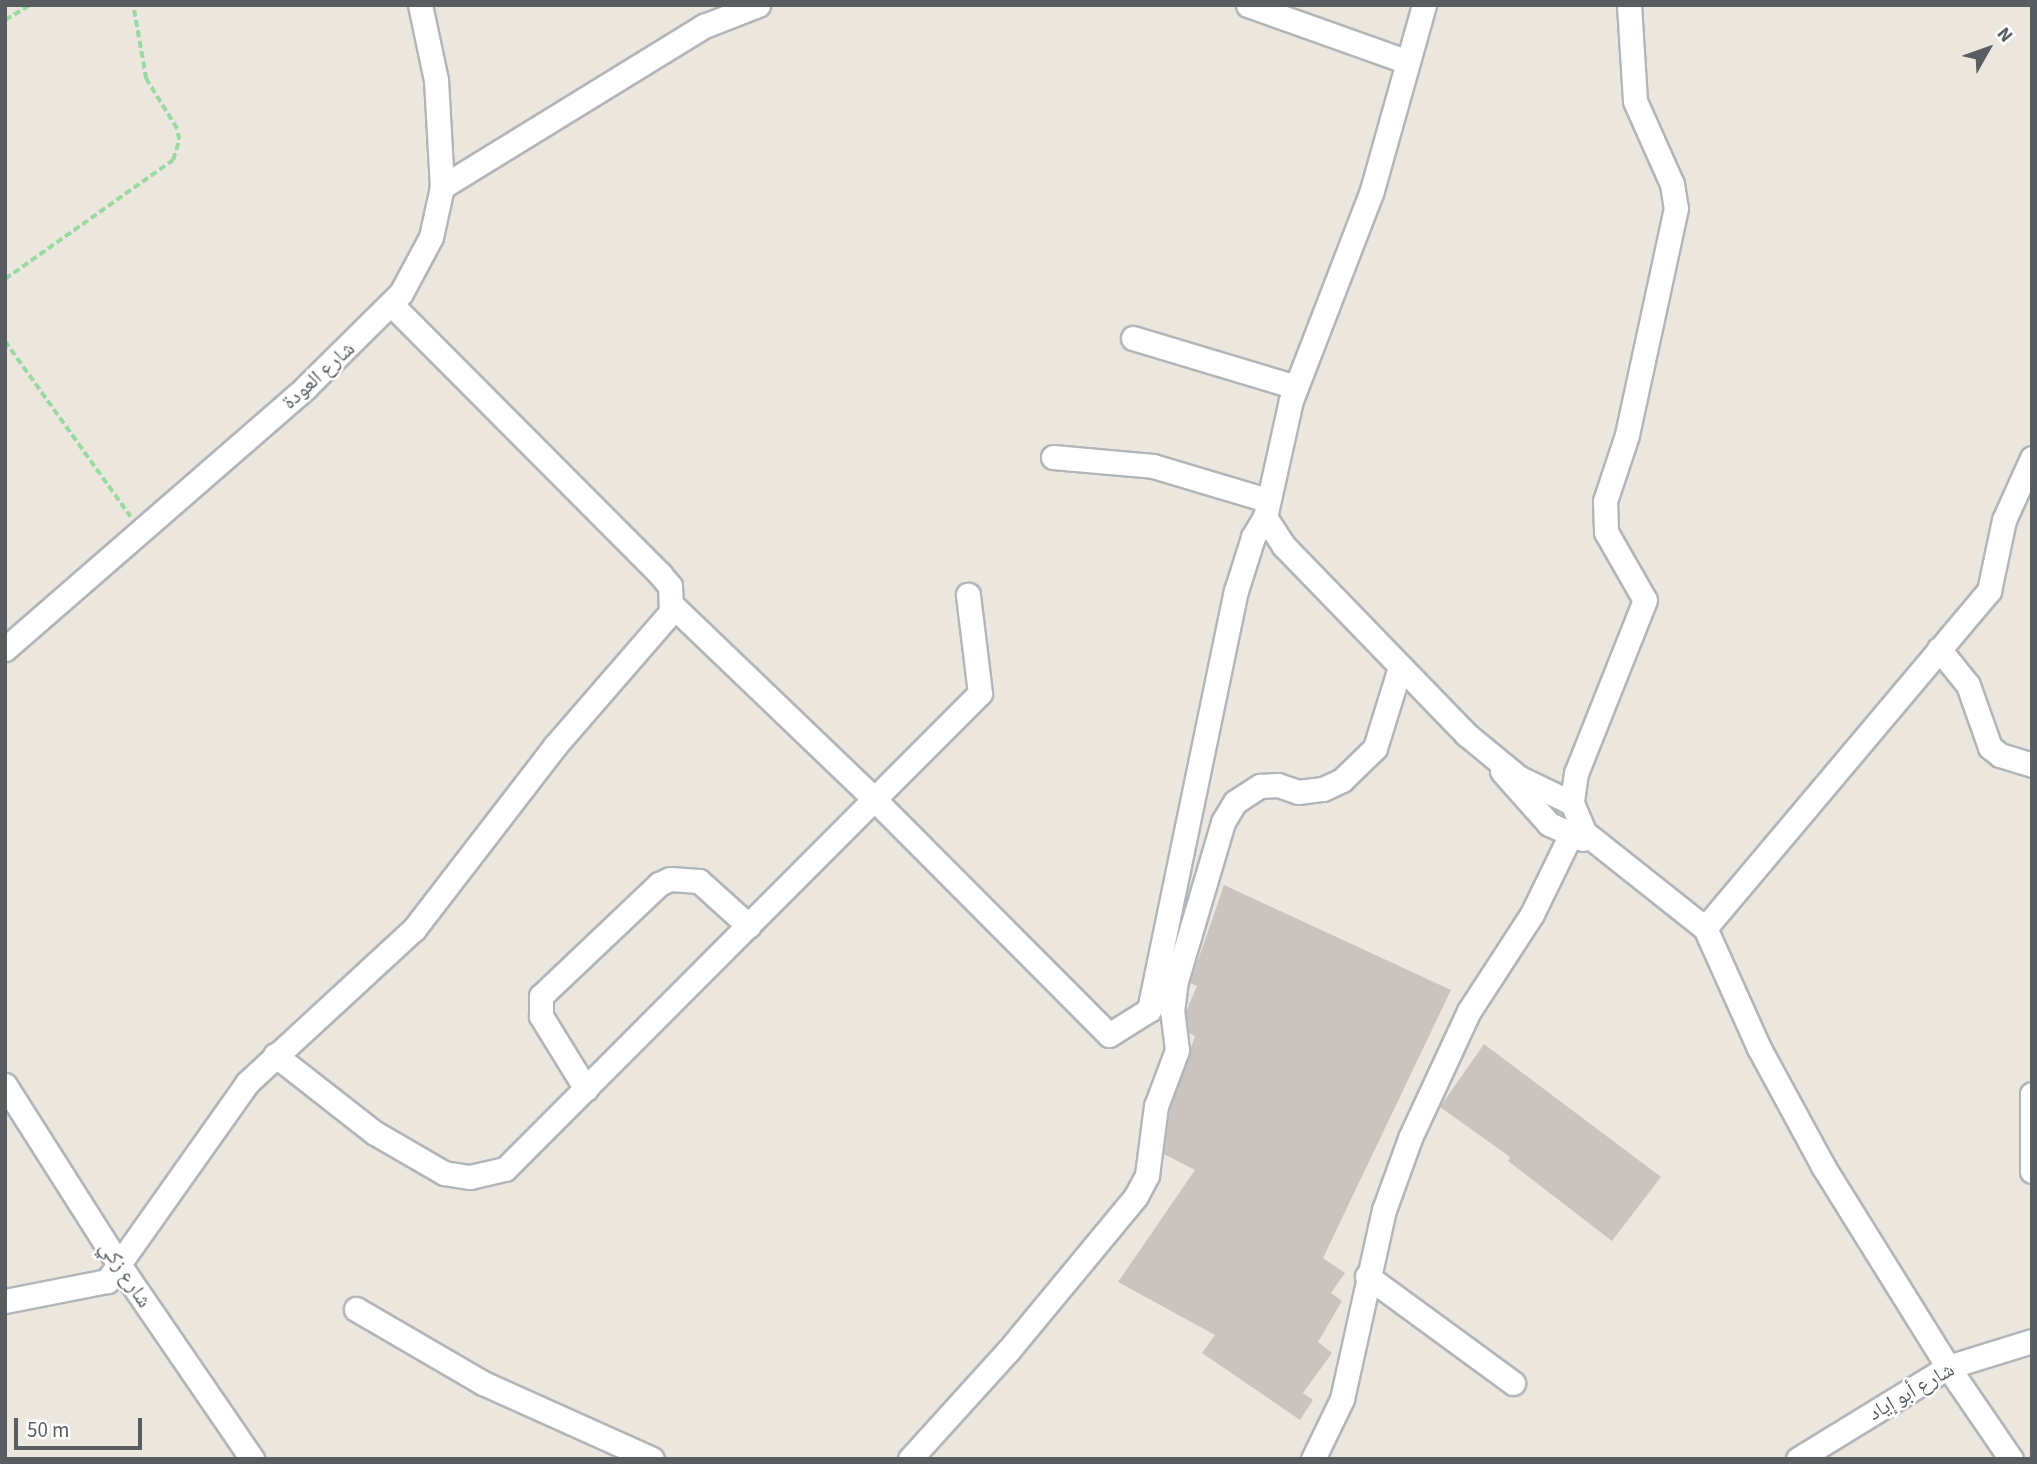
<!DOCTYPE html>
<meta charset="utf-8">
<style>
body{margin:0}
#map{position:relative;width:2037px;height:1464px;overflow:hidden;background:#ece7de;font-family:"Source Sans 3","Noto Naskh Arabic",sans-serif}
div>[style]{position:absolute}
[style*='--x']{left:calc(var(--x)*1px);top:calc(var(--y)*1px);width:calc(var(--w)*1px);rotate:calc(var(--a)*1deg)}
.building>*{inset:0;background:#c9c4bd}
.path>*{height:3.5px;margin-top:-1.75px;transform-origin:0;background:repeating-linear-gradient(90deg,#9ad9a1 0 7px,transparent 0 10.5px)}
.roads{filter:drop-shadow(2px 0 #b1b6bb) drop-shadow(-2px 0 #b1b6bb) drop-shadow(0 2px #b1b6bb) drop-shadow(0 -2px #b1b6bb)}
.minor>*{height:23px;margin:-11.5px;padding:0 11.5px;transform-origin:11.5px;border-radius:11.5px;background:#fff}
span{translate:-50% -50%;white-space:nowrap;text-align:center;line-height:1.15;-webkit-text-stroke:5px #fff;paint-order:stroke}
.street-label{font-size:21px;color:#575d61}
.frame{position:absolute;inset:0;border:7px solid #575d61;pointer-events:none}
.north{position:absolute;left:1953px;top:14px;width:70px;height:70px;-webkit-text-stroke:5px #fff;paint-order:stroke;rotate:50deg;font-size:19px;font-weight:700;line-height:28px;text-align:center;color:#575d61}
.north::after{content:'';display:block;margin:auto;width:24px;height:32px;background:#575d61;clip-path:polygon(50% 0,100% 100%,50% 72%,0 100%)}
.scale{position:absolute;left:14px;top:1418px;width:128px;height:32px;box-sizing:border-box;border:4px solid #575d61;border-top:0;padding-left:9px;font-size:21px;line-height:24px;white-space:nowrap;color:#575d61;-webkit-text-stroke:5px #fff;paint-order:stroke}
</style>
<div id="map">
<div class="building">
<div style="clip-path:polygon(1224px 885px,1451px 990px,1323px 1258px,1345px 1273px,1331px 1293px,1342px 1301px,1318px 1342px,1332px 1353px,1303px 1393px,1313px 1400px,1300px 1420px,1202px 1353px,1215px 1335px,1118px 1282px,1195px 1170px,1164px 1154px,1170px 1109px,1195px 1036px,1189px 1033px,1186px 1012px,1197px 986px,1190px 983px)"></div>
<div style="clip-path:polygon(1484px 1044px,1661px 1177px,1612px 1241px,1508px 1161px,1510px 1157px,1440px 1107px)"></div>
</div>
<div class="path">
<div style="--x:5;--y:20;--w:29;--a:-31"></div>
<div style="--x:5;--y:279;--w:206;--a:-35.3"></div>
<div style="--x:173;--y:160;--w:21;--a:-73"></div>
<div style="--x:179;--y:140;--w:11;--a:-100"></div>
<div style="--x:177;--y:129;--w:59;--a:-121.8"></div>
<div style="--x:146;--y:79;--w:75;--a:-100"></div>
<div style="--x:5;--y:341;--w:216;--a:54.4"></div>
</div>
<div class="roads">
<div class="minor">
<div style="--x:1248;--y:5;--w:167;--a:19.6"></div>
<div style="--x:1424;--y:5;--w:195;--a:105.7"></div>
<div style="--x:1371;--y:193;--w:222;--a:111.1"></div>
<div style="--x:1291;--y:400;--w:120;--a:102.5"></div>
<div style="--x:1265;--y:517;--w:35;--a:57"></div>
<div style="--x:1284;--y:546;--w:262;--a:45.9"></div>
<div style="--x:1466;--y:734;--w:67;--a:39.6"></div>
<div style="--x:1518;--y:777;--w:60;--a:25.7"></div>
<div style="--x:1629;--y:5;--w:96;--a:86.4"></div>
<div style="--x:1635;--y:101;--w:91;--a:66"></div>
<div style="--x:1672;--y:184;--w:24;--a:81"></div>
<div style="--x:1676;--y:208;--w:232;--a:102.2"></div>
<div style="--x:1627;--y:435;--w:70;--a:108.4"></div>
<div style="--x:1605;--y:501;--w:31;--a:88"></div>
<div style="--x:1606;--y:532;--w:78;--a:60.2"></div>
<div style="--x:1645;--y:600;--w:186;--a:111.7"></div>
<div style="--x:1576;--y:773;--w:30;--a:98"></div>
<div style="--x:1572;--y:803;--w:33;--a:67"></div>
<div style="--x:1585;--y:833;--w:153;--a:38.4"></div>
<div style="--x:442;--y:187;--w:308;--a:-31.6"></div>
<div style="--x:704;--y:26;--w:58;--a:-21.3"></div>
<div style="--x:1133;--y:338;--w:170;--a:16.7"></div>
<div style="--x:1053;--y:457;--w:100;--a:5.1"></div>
<div style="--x:1153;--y:466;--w:119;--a:16.6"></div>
<div style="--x:672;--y:605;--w:280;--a:43.8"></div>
<div style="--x:874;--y:799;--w:333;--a:45.1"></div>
<div style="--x:1109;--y:1035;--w:47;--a:-32"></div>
<div style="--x:1149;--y:1010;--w:428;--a:-78.3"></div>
<div style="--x:1236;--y:591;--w:57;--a:-72.5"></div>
<div style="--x:1253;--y:537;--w:23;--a:-59"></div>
<div style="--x:5;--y:649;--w:398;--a:-41"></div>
<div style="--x:305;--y:388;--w:135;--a:-44.7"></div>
<div style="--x:401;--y:293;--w:64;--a:-61.8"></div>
<div style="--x:431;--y:237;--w:51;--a:-77.6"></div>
<div style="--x:442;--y:187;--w:107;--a:-93.2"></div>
<div style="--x:436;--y:80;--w:77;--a:-102"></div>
<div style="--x:1939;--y:649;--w:46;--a:51.1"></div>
<div style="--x:1968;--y:685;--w:66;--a:70.5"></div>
<div style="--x:1990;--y:747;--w:13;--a:39"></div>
<div style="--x:2000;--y:755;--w:34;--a:17"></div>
<div style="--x:1502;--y:771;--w:71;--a:48.4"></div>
<div style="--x:1549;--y:824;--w:37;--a:24"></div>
<div style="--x:275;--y:1055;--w:127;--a:38"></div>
<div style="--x:375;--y:1133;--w:80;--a:30.1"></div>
<div style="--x:444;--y:1173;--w:26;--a:9"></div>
<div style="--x:470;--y:1177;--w:36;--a:-13"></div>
<div style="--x:505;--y:1169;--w:672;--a:-45.06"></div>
<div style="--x:980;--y:693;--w:99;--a:-97"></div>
<div style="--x:5;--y:1085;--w:214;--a:57.6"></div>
<div style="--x:120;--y:1266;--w:234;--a:55.6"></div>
<div style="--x:586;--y:1089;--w:86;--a:-121.7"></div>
<div style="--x:541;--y:1016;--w:20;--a:-90"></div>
<div style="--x:541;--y:996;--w:163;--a:-43.5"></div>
<div style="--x:659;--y:884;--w:12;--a:-24"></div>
<div style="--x:670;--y:879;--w:29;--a:4"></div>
<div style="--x:699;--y:881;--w:67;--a:42"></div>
<div style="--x:2032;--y:1094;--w:77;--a:90"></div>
<div style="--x:1367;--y:1276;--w:181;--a:36.2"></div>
<div style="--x:5;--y:1301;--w:104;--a:-11.1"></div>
<div style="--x:107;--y:1281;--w:242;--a:-54.7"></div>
<div style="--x:247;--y:1083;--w:227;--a:-42.7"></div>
<div style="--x:414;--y:929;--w:230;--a:-52.4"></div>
<div style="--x:554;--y:747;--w:179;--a:-49.1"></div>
<div style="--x:671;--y:612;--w:26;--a:-92"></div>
<div style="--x:670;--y:586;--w:16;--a:-130"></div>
<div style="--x:660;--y:574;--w:381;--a:-134.9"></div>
<div style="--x:356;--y:1309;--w:147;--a:30.2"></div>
<div style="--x:483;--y:1383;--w:185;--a:24.2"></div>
<div style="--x:910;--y:1459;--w:146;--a:-47.8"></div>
<div style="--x:1008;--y:1351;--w:201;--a:-50.4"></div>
<div style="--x:1136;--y:1196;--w:24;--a:-62"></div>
<div style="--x:1147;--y:1175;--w:70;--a:-82.6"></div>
<div style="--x:1156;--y:1106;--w:60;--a:-69.4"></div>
<div style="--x:1177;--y:1050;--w:38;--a:-97"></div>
<div style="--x:1172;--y:1012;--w:31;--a:-83"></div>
<div style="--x:1176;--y:981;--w:166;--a:-73.5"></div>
<div style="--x:1223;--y:822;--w:23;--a:-59"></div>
<div style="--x:1235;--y:802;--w:30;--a:-33"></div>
<div style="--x:1260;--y:786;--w:18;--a:-3"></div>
<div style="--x:1278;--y:785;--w:21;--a:19"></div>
<div style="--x:1298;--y:792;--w:25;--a:-7"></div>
<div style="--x:1323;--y:789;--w:21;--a:-25"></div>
<div style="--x:1342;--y:780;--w:46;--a:-44.1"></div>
<div style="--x:1375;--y:748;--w:85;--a:-72.8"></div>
<div style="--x:1313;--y:1459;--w:67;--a:-64.2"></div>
<div style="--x:1342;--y:1399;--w:194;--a:-77.5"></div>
<div style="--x:1384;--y:1210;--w:77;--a:-70.1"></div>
<div style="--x:1410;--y:1138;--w:140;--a:-65.1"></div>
<div style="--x:1469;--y:1011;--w:116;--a:-57"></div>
<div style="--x:1532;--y:914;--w:87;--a:-64"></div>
<div style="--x:1798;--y:1459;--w:176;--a:-31.5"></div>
<div style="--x:1948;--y:1367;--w:88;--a:-17.2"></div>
<div style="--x:2011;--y:1459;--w:112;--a:-124.4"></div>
<div style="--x:1948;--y:1367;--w:237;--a:-121.9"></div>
<div style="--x:1823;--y:1166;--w:134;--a:-118.5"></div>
<div style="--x:1759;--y:1048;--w:132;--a:-114.2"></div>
<div style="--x:1705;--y:928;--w:441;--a:-49.9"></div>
<div style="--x:1989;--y:591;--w:73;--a:-78.1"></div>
<div style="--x:2004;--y:520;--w:68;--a:-65.7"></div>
</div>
</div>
<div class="street-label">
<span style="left:318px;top:375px;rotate:-42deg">شارع العودة</span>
<span style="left:126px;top:1274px;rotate:56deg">شارع زكي</span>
<span style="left:1911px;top:1391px;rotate:-30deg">شارع أبو إياد</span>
</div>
<div class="frame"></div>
<div class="north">N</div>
<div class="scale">50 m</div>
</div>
